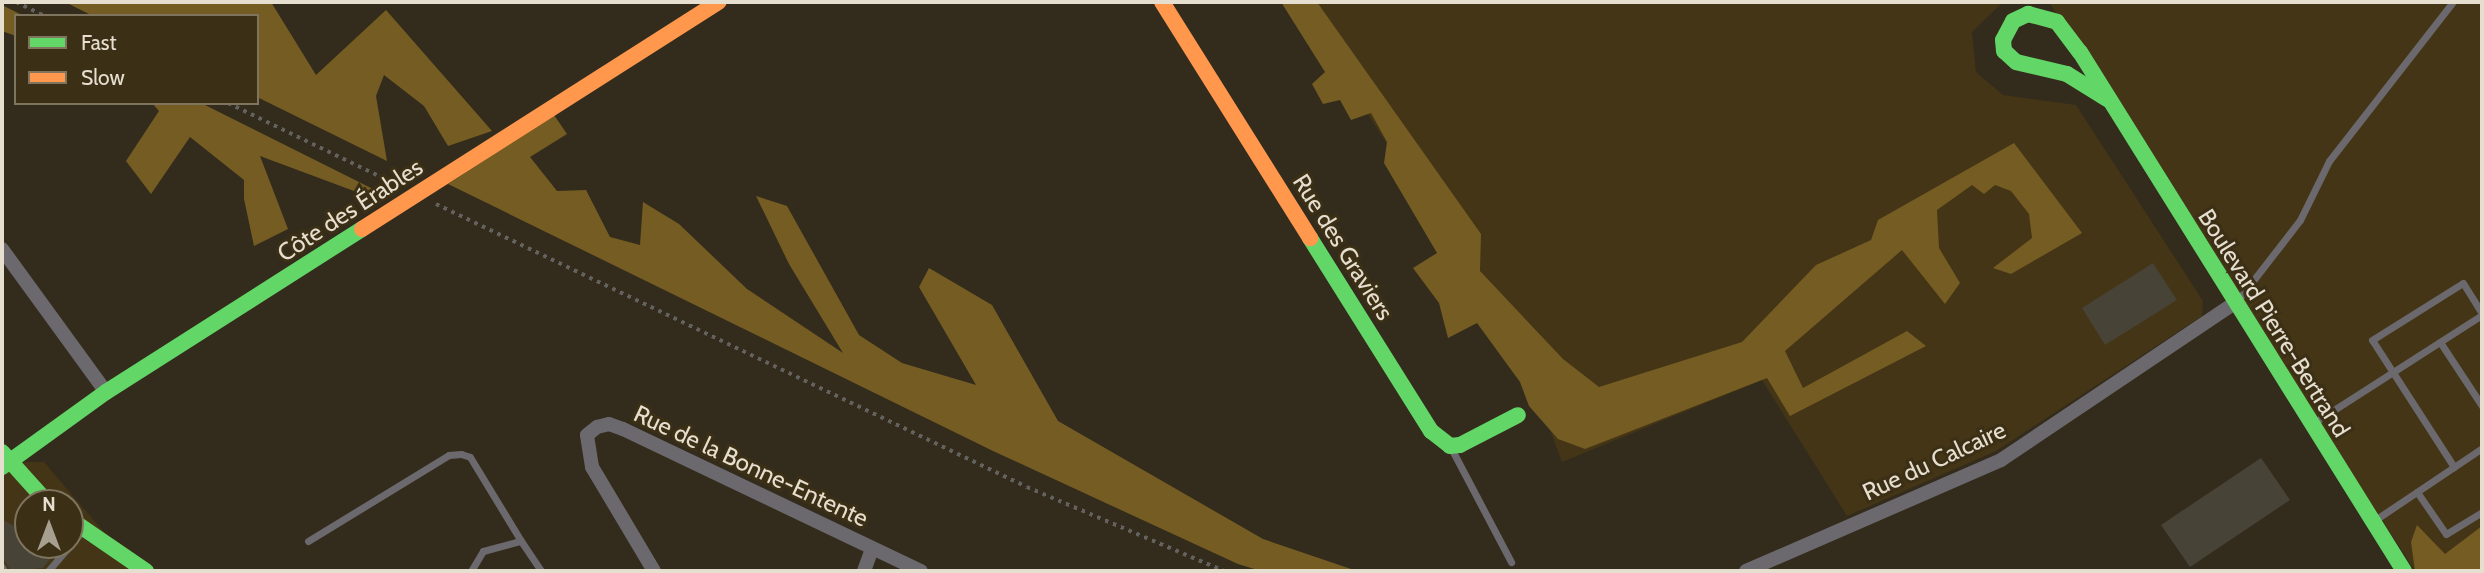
<!DOCTYPE html>
<meta charset="utf-8">
<style>
body{margin:0}
#map{position:relative;width:2484px;height:573px;overflow:hidden;background:#332c1d;font-family:Cabin,sans-serif}
div>[style]{position:absolute}
[style*='--x']{left:calc(var(--x)*1px);top:calc(var(--y)*1px);width:calc(var(--w)*1px);rotate:calc(var(--a)*1deg)}
.built>*{inset:0;background:#433516}
.forest>*{inset:0;background:#755c23}
.building>*{inset:0;background:#484337}
.path>*{height:3.5px;margin-top:-1.75px;transform-origin:0;background:repeating-linear-gradient(90deg,#64625f 0 3.5px,transparent 0 8.5px)}
.lane>*{height:7px;margin:-3.5px;padding:0 3.5px;transform-origin:3.5px;border-radius:3.5px;background:#6b696d}
.street>*{height:14px;margin:-7px;padding:0 7px;transform-origin:7px;border-radius:7px;background:#6b696d}
.fast>*{height:16px;margin:-8px;padding:0 8px;transform-origin:8px;border-radius:8px;background:#63d668}
.slow>*{height:16px;margin:-8px;padding:0 8px;transform-origin:8px;border-radius:8px;background:#ff974d}
span{translate:-50% -50%;white-space:nowrap;text-align:center;line-height:1.15;-webkit-text-stroke:6px #3b2f15;paint-order:stroke}
.street-label{font-size:24px;color:#e6decf}
.frame{position:absolute;inset:0;border:4px solid #e6decf;pointer-events:none}
.legend{position:absolute;left:14px;top:14px;width:245px;height:91px;box-sizing:border-box;background:#3b2f15;border:2px solid #7f755f;margin:0;padding:9px 12px;list-style:none;font-size:21px;color:#e6decf}
.legend li{display:flex;align-items:center;gap:14px;height:35px}
.legend b{width:35px;border:2px solid #7f755f}
.north{position:absolute;left:14px;top:489px;width:70px;height:70px;box-sizing:border-box;background:#3b2f15;border:2px solid #7f755f;border-radius:50%;rotate:0deg;font-size:19px;font-weight:700;line-height:28px;text-align:center;color:#e6decf}
.north::after{content:'';display:block;margin:auto;width:24px;height:32px;background:#a7a091;clip-path:polygon(50% 0,100% 100%,50% 72%,0 100%)}
</style>
<div id="map">
<div class="built">
<div style="clip-path:polygon(1297px 2px,2003px 2px,1972px 32px,1976px 72px,2003px 95px,2076px 105px,2203px 301px,2202px 316px,1996px 451px,1847px 516px,1762px 380px,1562px 462px,1524px 360px)"></div>
<div style="clip-path:polygon(2049px 2px,2482px 2px,2482px 571px,2415px 571px)"></div>
<div style="clip-path:polygon(evenodd,2px 452px,9px 462px,44px 462px,126px 558px,146px 571px,2px 571px,2px 452px,28px 503px,70px 503px,70px 545px,28px 545px,28px 503px)"></div>
</div>
<div class="forest">
<div style="clip-path:polygon(65px 2px,271px 2px,316px 75px,386px 10px,492px 131px,448px 146px,424px 106px,384px 75px,376px 96px,387px 161px,257px 97px,257px 16px,93px 16px)"></div>
<div style="clip-path:polygon(1281px 2px,1317px 2px,1481px 234px,1480px 271px,1563px 359px,1599px 387px,1742px 342px,1816px 265px,1871px 240px,1878px 220px,2014px 143px,2082px 233px,2011px 274px,1993px 268px,2032px 238px,2029px 214px,2011px 191px,1995px 185px,1984px 194px,1972px 185px,1937px 210px,1939px 248px,1960px 283px,1945px 304px,1902px 250px,1785px 351px,1803px 388px,1907px 331px,1926px 346px,1790px 416px,1767px 378px,1585px 449px,1558px 439px,1529px 406px,1520px 382px,1477px 323px,1448px 338px,1439px 303px,1413px 268px,1437px 253px,1384px 163px,1387px 142px,1371px 113px,1351px 120px,1340px 100px,1323px 104px,1312px 84px,1325px 72px)"></div>
<div style="clip-path:polygon(2px 5px,24px 16px,16px 16px,16px 36px,2px 31px)"></div>
<div style="clip-path:polygon(152px 103px,201px 103px,377px 191px,362px 194px,260px 156px,288px 229px,254px 246px,244px 199px,244px 180px,190px 137px,151px 194px,126px 161px,159px 111px)"></div>
<div style="clip-path:polygon(554px 115px,567px 134px,530px 157px,557px 191px,586px 190px,610px 237px,640px 245px,643px 202px,679px 224px,747px 289px,843px 353px,789px 264px,756px 196px,787px 206px,859px 335px,902px 363px,976px 385px,919px 287px,929px 268px,992px 305px,1058px 421px,1263px 539px,1357px 571px,1261px 571px,1238px 564px,993px 451px,448px 184px)"></div>
<div style="clip-path:polygon(2417px 525px,2445px 554px,2482px 526px,2482px 571px,2415px 571px,2411px 542px)"></div>
</div>
<div class="building">
<div style="clip-path:polygon(2153px 263px,2177px 300px,2105px 345px,2082px 308px)"></div>
<div style="clip-path:polygon(2261px 458px,2290px 500px,2190px 567px,2161px 525px)"></div>
<div style="clip-path:polygon(2px 519px,28px 534px,28px 545px,42px 545px,51px 558px,43px 568px,11px 571px,2px 557px)"></div>
</div>
<div class="path">
<div style="--x:16;--y:2;--w:32;--a:26"></div>
<div style="--x:228;--y:103;--w:189;--a:25.8"></div>
<div style="--x:436;--y:204;--w:655;--a:25.59"></div>
<div style="--x:1027;--y:487;--w:214;--a:23.1"></div>
</div>
<div class="lane">
<div style="--x:2238;--y:300;--w:101;--a:-52.2"></div>
<div style="--x:2300;--y:220;--w:66;--a:-63.8"></div>
<div style="--x:2329;--y:161;--w:202;--a:-52.1"></div>
<div style="--x:2440;--y:342;--w:77;--a:56.7"></div>
<div style="--x:2312;--y:424;--w:202;--a:-32.7"></div>
<div style="--x:1451;--y:448;--w:129;--a:62.2"></div>
<div style="--x:2454;--y:467;--w:151;--a:-122.8"></div>
<div style="--x:2372;--y:340;--w:107;--a:-32.1"></div>
<div style="--x:2463;--y:283;--w:36;--a:58"></div>
<div style="--x:2417;--y:492;--w:51;--a:55.4"></div>
<div style="--x:2446;--y:534;--w:42;--a:-31.4"></div>
<div style="--x:2375;--y:520;--w:129;--a:-33.9"></div>
<div style="--x:308;--y:541;--w:165;--a:-31.4"></div>
<div style="--x:449;--y:455;--w:12;--a:-5"></div>
<div style="--x:461;--y:454;--w:9;--a:18"></div>
<div style="--x:470;--y:457;--w:98;--a:58.7"></div>
<div style="--x:2;--y:567;--w:4;--a:63"></div>
<div style="--x:48;--y:571;--w:55;--a:-49.4"></div>
<div style="--x:471;--y:571;--w:23;--a:-59"></div>
<div style="--x:483;--y:551;--w:39;--a:-15"></div>
<div style="--x:521;--y:541;--w:36;--a:56"></div>
</div>
<div class="street">
<div style="--x:2;--y:249;--w:177;--a:54"></div>
<div style="--x:654;--y:571;--w:121;--a:-120.8"></div>
<div style="--x:592;--y:467;--w:32;--a:-99"></div>
<div style="--x:587;--y:435;--w:13;--a:-39"></div>
<div style="--x:597;--y:427;--w:12;--a:-14"></div>
<div style="--x:609;--y:424;--w:15;--a:20"></div>
<div style="--x:623;--y:429;--w:330;--a:25.5"></div>
<div style="--x:864;--y:571;--w:23;--a:-70"></div>
<div style="--x:1746;--y:571;--w:278;--a:-23.5"></div>
<div style="--x:2001;--y:460;--w:282;--a:-33.9"></div>
</div>
<div class="fast">
<div style="--x:2107;--y:99;--w:47;--a:-148"></div>
<div style="--x:2067;--y:74;--w:52;--a:-166.8"></div>
<div style="--x:2016;--y:62;--w:16;--a:-137"></div>
<div style="--x:2004;--y:51;--w:11;--a:-95"></div>
<div style="--x:2003;--y:40;--w:21;--a:-62"></div>
<div style="--x:2013;--y:21;--w:17;--a:-25"></div>
<div style="--x:2028;--y:14;--w:30;--a:15"></div>
<div style="--x:2057;--y:22;--w:38;--a:53"></div>
<div style="--x:2080;--y:52;--w:612;--a:58.02"></div>
<div style="--x:1310;--y:238;--w:228;--a:57.9"></div>
<div style="--x:1431;--y:431;--w:24;--a:38"></div>
<div style="--x:1450;--y:446;--w:10;--a:-6"></div>
<div style="--x:1460;--y:445;--w:65;--a:-27.3"></div>
<div style="--x:2;--y:452;--w:69;--a:48"></div>
<div style="--x:2;--y:467;--w:128;--a:-35.8"></div>
<div style="--x:106;--y:392;--w:303;--a:-32.5"></div>
<div style="--x:70;--y:519;--w:92;--a:34.4"></div>
</div>
<div class="slow">
<div style="--x:1162;--y:2;--w:279;--a:57.9"></div>
<div style="--x:362;--y:229;--w:423;--a:-32.5"></div>
</div>
<div class="street-label">
<span style="left:350px;top:210px;rotate:-33deg">Côte des Érables</span>
<span style="left:1343px;top:247px;rotate:58deg">Rue des Graviers</span>
<span style="left:2274px;top:323px;rotate:58deg">Boulevard Pierre-Bertrand</span>
<span style="left:1934px;top:461px;rotate:-25deg">Rue du Calcaire</span>
<span style="left:751px;top:466px;rotate:25deg">Rue de la Bonne-Entente</span>
</div>
<div class="frame"></div>
<ul class="legend">
<li><b style="height:9px;background:#63d668"></b>Fast</li>
<li><b style="height:9px;background:#ff974d"></b>Slow</li>
</ul>
<div class="north">N</div>
</div>
